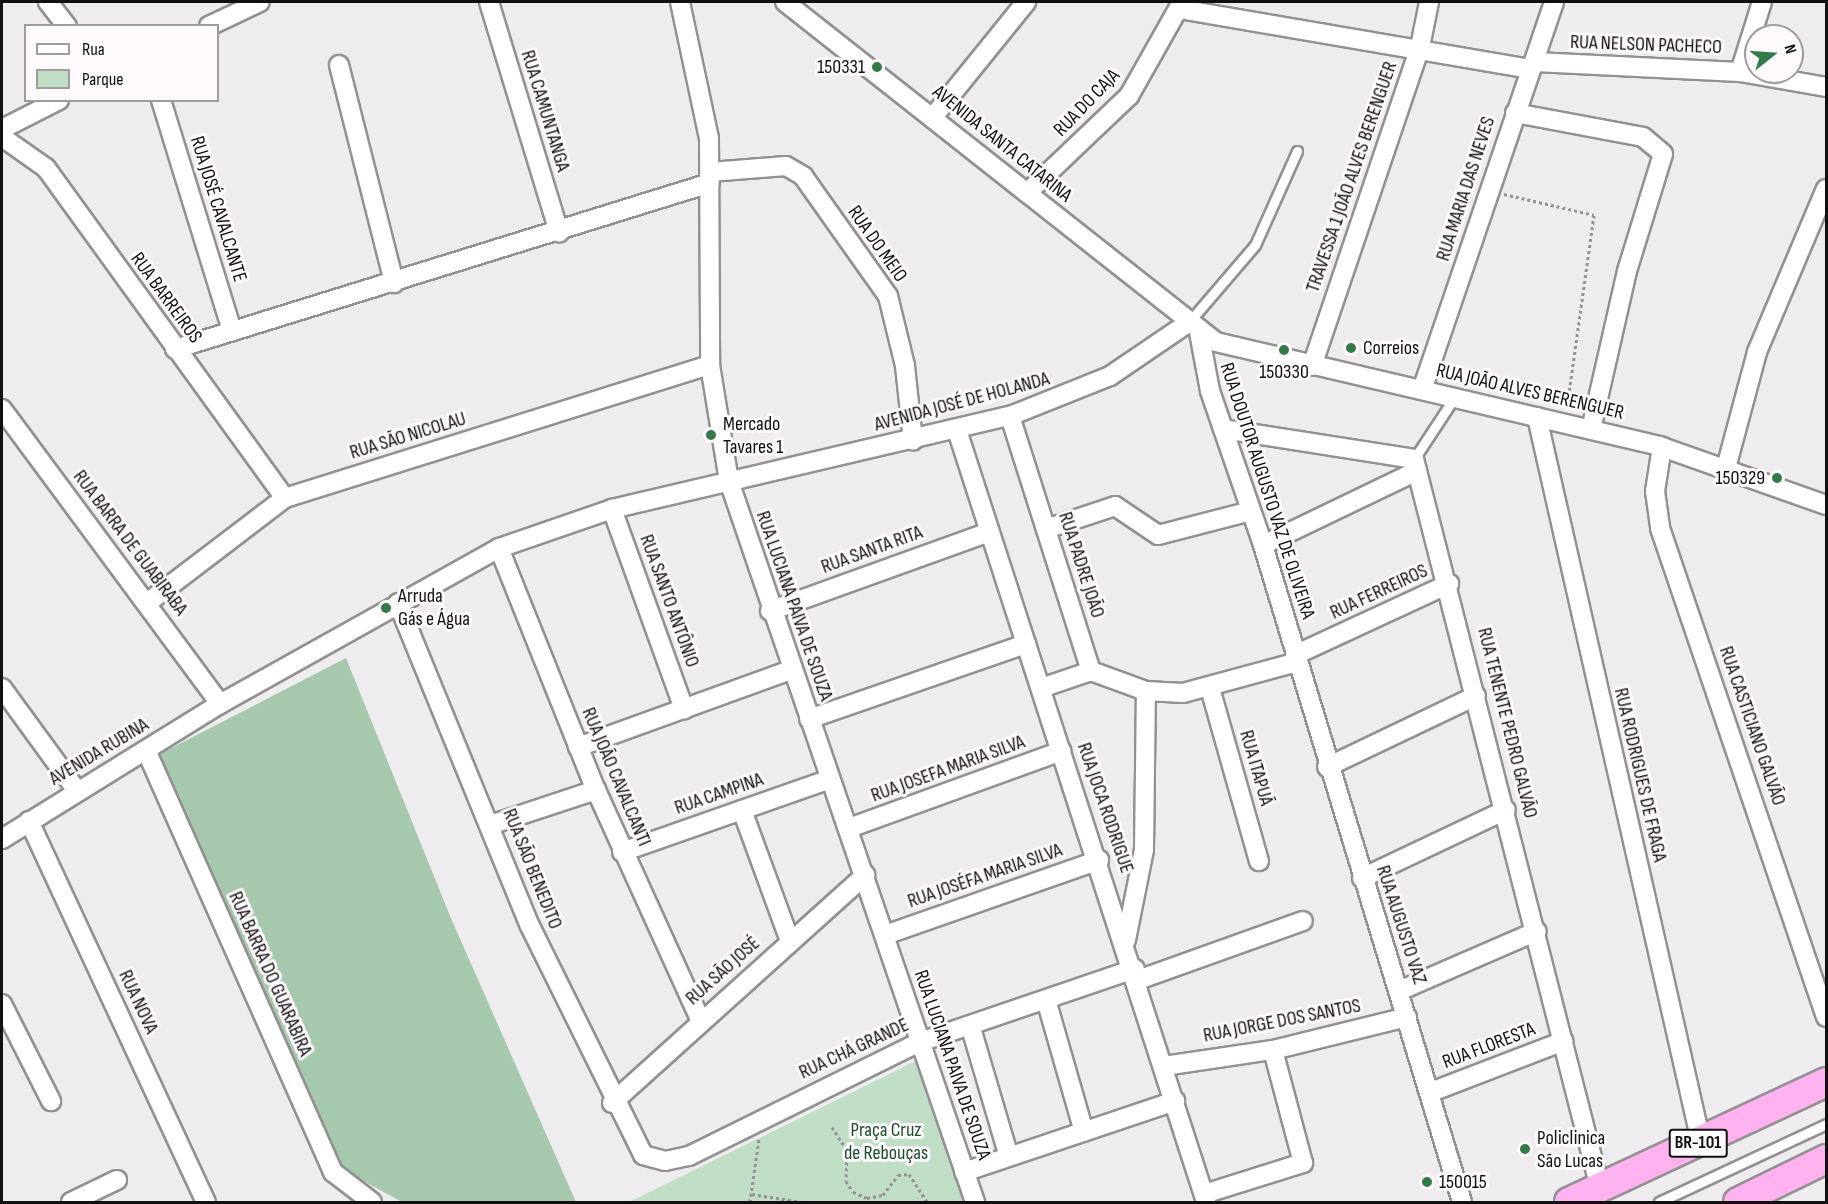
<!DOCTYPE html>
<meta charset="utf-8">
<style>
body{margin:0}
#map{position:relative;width:1828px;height:1204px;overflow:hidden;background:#efecef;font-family:"Sofia Sans Condensed",sans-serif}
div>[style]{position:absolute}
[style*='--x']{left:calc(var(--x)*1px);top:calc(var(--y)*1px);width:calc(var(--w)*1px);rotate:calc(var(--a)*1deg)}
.green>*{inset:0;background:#c0dec6}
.forest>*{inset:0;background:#a6c9ad}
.path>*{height:3px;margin-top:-1.5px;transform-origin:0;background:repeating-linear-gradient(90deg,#959295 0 3px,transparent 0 6px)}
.roads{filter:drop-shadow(2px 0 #939092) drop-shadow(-2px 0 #939092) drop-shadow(0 2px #939092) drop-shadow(0 -2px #939092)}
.service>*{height:9px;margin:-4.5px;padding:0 4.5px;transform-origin:4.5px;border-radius:4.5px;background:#fff}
.minor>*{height:18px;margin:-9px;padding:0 9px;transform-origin:9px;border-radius:9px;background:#fff}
.trunk>*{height:28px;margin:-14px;padding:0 14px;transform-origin:14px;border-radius:14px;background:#feb2f0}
.dots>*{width:16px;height:16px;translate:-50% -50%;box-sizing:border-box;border:3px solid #fdf9fc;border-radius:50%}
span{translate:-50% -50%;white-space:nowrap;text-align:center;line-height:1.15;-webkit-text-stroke:6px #fdf9fc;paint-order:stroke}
.shield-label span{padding:2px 4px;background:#fdf9fc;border:2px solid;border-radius:4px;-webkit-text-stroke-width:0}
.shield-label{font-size:18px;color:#111011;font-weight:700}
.street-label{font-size:20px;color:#111011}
.poi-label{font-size:20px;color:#111011}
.right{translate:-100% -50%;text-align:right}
.left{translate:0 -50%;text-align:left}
.park-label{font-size:20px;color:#19502b}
.frame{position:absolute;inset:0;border:3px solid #111011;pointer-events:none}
.legend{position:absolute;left:24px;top:24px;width:195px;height:78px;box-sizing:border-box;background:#fdf9fc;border:2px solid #9f9c9e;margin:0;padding:8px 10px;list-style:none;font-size:18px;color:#111011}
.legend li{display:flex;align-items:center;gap:12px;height:30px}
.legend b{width:30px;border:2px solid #9f9c9e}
.north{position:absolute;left:1744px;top:24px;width:60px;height:60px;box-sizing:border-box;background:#fdf9fc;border:2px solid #9f9c9e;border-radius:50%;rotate:73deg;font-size:16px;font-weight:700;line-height:24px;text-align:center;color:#111011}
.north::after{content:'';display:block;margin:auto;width:21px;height:27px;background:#327b48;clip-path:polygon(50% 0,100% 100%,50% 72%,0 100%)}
</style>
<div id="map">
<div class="green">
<div style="clip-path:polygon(922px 1058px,970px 1202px,629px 1202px)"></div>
</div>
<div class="forest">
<div style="clip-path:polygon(346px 658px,450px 916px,576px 1202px,402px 1202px,345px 1171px,154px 757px)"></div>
</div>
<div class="path">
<div style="--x:1504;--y:194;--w:92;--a:13.1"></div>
<div style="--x:1594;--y:215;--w:195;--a:98"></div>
<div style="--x:832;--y:1127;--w:27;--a:57"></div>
<div style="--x:847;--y:1150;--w:31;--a:92"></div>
<div style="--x:846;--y:1181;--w:13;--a:58"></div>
<div style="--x:853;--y:1192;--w:15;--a:23"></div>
<div style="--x:867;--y:1198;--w:16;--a:-11"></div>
<div style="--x:883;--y:1195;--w:25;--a:-53"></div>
<div style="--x:898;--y:1175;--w:11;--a:-5"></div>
<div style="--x:909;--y:1174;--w:33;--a:57"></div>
<div style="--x:752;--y:1194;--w:50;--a:9.3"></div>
<div style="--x:750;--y:1202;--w:64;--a:-81.9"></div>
</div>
<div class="roads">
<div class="service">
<div style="--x:1189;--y:322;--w:101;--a:-49.4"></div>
<div style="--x:1255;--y:245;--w:103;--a:-65.9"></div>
<div style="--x:1414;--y:459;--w:73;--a:-56.7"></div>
<div style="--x:1659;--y:1202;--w:184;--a:-25"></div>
</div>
<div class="minor">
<div style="--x:48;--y:2;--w:31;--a:52"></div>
<div style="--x:489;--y:2;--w:241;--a:73.1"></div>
<div style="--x:680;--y:2;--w:140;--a:78"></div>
<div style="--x:709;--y:139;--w:226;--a:89.7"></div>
<div style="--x:710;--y:365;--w:118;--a:80.7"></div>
<div style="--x:729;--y:481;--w:762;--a:71.16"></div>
<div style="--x:785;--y:2;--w:549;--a:38.27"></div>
<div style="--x:1216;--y:342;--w:458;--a:13.2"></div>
<div style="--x:1662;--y:447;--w:174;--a:19.5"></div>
<div style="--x:1179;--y:9;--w:357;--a:9.7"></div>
<div style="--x:209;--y:26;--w:56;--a:-25.2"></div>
<div style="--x:1535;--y:62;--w:205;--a:2.8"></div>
<div style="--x:1740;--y:72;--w:87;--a:9.9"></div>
<div style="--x:339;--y:65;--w:225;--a:75.8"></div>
<div style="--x:1740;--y:72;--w:73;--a:-72.6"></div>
<div style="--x:161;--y:100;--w:242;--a:72.9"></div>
<div style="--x:1515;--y:113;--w:130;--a:10.6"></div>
<div style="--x:1643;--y:137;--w:26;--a:40"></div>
<div style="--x:1663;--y:154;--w:122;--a:107.1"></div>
<div style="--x:1627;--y:271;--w:162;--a:102.8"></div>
<div style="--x:933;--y:117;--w:148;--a:-51"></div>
<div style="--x:2;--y:129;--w:64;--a:-27"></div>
<div style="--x:2;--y:137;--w:54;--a:35.2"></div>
<div style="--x:46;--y:168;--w:407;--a:54.1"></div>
<div style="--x:710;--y:172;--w:76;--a:-4.5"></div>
<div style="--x:786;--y:166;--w:20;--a:30"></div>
<div style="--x:803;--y:176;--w:147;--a:54.7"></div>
<div style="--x:888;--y:296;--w:72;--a:76.3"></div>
<div style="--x:905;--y:366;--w:75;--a:83.9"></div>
<div style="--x:1027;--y:193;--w:141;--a:-43.6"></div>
<div style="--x:1129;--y:96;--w:108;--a:-60.6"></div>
<div style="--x:1199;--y:332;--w:60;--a:79.4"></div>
<div style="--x:1210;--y:391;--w:163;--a:71"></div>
<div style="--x:1263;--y:545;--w:686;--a:73.15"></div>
<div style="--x:175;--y:349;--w:560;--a:-17.24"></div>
<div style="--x:1312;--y:366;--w:337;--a:-71.3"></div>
<div style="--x:1420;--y:47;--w:46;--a:-78.7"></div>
<div style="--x:1422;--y:390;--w:410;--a:-71.2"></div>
<div style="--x:2;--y:409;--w:367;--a:53.5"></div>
<div style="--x:1010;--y:416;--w:268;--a:72.4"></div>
<div style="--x:1537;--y:417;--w:743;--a:77.25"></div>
<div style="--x:1223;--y:429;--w:193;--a:8.9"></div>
<div style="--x:1414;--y:459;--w:752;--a:75.69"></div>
<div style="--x:957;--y:430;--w:811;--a:72.12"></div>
<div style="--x:1662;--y:447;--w:45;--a:99"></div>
<div style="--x:1655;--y:491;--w:37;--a:82"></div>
<div style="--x:1660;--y:528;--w:516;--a:71.25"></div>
<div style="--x:1726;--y:468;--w:120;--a:-75"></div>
<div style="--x:1757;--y:352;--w:177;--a:-67.1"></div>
<div style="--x:612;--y:509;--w:213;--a:70.2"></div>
<div style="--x:1046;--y:529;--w:73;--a:-18.4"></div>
<div style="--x:1115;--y:506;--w:52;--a:34"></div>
<div style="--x:1158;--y:535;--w:96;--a:-14.5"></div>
<div style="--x:1263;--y:545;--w:171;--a:-25.7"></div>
<div style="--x:499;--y:548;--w:261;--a:68.2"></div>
<div style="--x:596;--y:790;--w:254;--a:65.6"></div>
<div style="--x:147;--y:603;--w:173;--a:-37.3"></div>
<div style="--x:285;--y:498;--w:445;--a:-17.4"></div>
<div style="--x:398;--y:603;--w:349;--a:67.8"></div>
<div style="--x:530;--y:926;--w:255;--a:63.7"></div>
<div style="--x:643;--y:1155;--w:23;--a:15"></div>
<div style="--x:665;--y:1161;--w:25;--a:-12"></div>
<div style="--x:689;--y:1156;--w:258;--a:-26.3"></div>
<div style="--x:920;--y:1042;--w:227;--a:-18.8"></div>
<div style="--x:770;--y:611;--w:233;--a:-19.8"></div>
<div style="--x:1295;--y:655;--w:170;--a:-24.8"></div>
<div style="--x:1091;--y:671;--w:59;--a:20"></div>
<div style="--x:1146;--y:691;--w:37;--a:3"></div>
<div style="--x:1183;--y:693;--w:118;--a:-15.2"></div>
<div style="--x:2;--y:688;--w:127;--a:53.9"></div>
<div style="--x:1041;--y:688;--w:53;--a:-18.8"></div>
<div style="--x:1210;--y:688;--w:180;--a:74.2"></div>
<div style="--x:809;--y:719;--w:230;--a:-19.1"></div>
<div style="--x:578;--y:747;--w:226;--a:-19.9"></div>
<div style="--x:146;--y:750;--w:462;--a:66.1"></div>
<div style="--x:333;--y:1172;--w:49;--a:37.6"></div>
<div style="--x:1327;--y:767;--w:165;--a:-25.5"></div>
<div style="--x:742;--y:810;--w:140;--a:69.9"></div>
<div style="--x:29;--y:821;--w:420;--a:65.1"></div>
<div style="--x:490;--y:825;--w:112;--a:-18.3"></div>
<div style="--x:849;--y:828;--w:226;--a:-19.9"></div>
<div style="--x:2;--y:839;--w:256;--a:-31.8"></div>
<div style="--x:220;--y:704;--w:320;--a:-29.2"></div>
<div style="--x:499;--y:548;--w:120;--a:-19"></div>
<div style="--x:612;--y:509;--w:409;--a:-13.2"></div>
<div style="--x:1010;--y:416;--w:108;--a:-21.8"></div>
<div style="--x:1110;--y:376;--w:94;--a:-34.2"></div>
<div style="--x:622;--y:852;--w:220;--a:-19.3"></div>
<div style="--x:1362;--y:878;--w:159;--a:-25.3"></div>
<div style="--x:885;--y:935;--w:227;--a:-19.3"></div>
<div style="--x:1126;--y:940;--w:92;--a:-78.7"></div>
<div style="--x:1144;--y:850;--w:159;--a:-89.3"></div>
<div style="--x:1138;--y:980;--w:175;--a:-19.7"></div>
<div style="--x:1399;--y:991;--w:150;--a:-23.5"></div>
<div style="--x:1047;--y:1003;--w:134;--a:74"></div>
<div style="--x:2;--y:1004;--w:109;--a:63.2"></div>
<div style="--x:971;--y:1028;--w:134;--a:73.6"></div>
<div style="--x:1164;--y:1066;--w:110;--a:-8.4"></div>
<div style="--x:1273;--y:1050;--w:138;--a:-13.8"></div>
<div style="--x:1431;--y:1092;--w:142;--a:-21"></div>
<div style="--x:612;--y:1103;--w:341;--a:-42"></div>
<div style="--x:964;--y:1172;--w:223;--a:-18.6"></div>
<div style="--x:1204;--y:1194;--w:104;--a:-17.4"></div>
<div style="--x:1303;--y:1163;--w:117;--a:-104.9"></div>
<div style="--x:71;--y:1202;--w:51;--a:-25.6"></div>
</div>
<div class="trunk">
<div style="--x:1569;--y:1202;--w:284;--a:-25"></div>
<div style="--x:1738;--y:1202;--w:98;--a:-26"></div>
</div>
</div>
<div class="dots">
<div style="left:877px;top:67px;background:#327b48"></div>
<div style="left:1351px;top:348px;background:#327b48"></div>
<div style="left:1284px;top:350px;background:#327b48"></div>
<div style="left:711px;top:435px;background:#327b48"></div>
<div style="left:1777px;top:478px;background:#327b48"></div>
<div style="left:386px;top:608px;background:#327b48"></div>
<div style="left:1525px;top:1149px;background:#327b48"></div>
<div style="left:1427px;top:1182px;background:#327b48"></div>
</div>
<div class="shield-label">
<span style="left:1698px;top:1143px">BR-101</span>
</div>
<div class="street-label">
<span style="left:1646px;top:45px;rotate:2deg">RUA NELSON PACHECO</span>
<span style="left:1087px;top:103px;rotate:-46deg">RUA DO CAJA</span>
<span style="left:545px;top:111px;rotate:73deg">RUA CAMUNTANGA</span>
<span style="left:1002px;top:144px;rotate:39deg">AVENIDA SANTA CATARINA</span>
<span style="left:1352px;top:177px;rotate:-71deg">TRAVESSA 1 JOÃO ALVES BERENGUER</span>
<span style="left:1466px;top:189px;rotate:-72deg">RUA MARIA DAS NEVES</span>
<span style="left:218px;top:209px;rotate:73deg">RUA JOSÉ CAVALCANTE</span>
<span style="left:877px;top:244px;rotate:55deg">RUA DO MEIO</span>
<span style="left:166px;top:298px;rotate:54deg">RUA BARREIROS</span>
<span style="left:1530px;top:392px;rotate:13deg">RUA JOÃO ALVES BERENGUER</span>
<span style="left:962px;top:402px;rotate:-15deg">AVENIDA JOSÉ DE HOLANDA</span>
<span style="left:408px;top:436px;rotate:-17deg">RUA SÃO NICOLAU</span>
<span style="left:1267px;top:491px;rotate:72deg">RUA DOUTOR AUGUSTO VAZ DE OLIVEIRA</span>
<span style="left:130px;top:543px;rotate:53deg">RUA BARRA DE GUABIRABA</span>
<span style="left:872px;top:550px;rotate:-20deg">RUA SANTA RITA</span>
<span style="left:1081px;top:565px;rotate:72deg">RUA PADRE JOÃO</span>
<span style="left:1379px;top:592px;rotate:-25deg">RUA FERREIROS</span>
<span style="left:669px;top:601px;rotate:70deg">RUA SANTO ANTÔNIO</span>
<span style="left:794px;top:606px;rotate:71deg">RUA LUCIANA PAIVA DE SOUZA</span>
<span style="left:1507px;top:723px;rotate:76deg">RUA TENENTE PEDRO GALVÃO</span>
<span style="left:1752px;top:726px;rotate:71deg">RUA CASTICIANO GALVÃO</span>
<span style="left:99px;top:752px;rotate:-31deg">AVENIDA RUBINA</span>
<span style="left:1256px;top:768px;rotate:74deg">RUA ITAPUÃ</span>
<span style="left:948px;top:769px;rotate:-20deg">RUA JOSEFA MARIA SILVA</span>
<span style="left:1640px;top:775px;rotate:77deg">RUA RODRIGUES DE FRAGA</span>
<span style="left:616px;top:777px;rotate:67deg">RUA JOÃO CAVALCANTI</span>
<span style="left:719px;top:794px;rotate:-19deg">RUA CAMPINA</span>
<span style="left:1105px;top:808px;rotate:71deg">RUA JOCA RODRIGUE</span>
<span style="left:532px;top:869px;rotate:68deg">RUA SÃO BENEDITO</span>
<span style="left:985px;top:876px;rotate:-19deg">RUA JOSÉFA MARIA SILVA</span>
<span style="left:1401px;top:925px;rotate:72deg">RUA AUGUSTO VAZ</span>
<span style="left:723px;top:971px;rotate:-42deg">RUA SÃO JOSÉ</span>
<span style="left:270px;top:974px;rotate:66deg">RUA BARRA DO GUARABIRA</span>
<span style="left:138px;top:1002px;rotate:65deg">RUA NOVA</span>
<span style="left:1282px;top:1021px;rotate:-11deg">RUA JORGE DOS SANTOS</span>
<span style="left:1489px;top:1046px;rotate:-21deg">RUA FLORESTA</span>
<span style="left:854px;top:1049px;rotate:-25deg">RUA CHÁ GRANDE</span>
<span style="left:952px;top:1065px;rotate:71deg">RUA LUCIANA PAIVA DE SOUZA</span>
</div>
<div class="poi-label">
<span class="right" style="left:865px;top:67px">150331</span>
<span class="left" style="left:1363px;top:348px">Correios</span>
<span style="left:1284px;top:372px">150330</span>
<span class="left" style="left:723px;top:436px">Mercado<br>Tavares 1</span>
<span class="right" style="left:1765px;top:478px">150329</span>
<span class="left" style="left:398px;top:608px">Arruda<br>Gás e Água</span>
<span class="left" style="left:1537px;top:1150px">Policlinica<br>São Lucas</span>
<span class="left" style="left:1439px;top:1182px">150015</span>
</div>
<div class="park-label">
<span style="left:886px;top:1142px">Praça Cruz<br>de Rebouças</span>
</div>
<div class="frame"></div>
<ul class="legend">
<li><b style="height:8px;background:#fff"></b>Rua</li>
<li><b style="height:16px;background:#c0dec6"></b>Parque</li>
</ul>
<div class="north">N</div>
</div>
